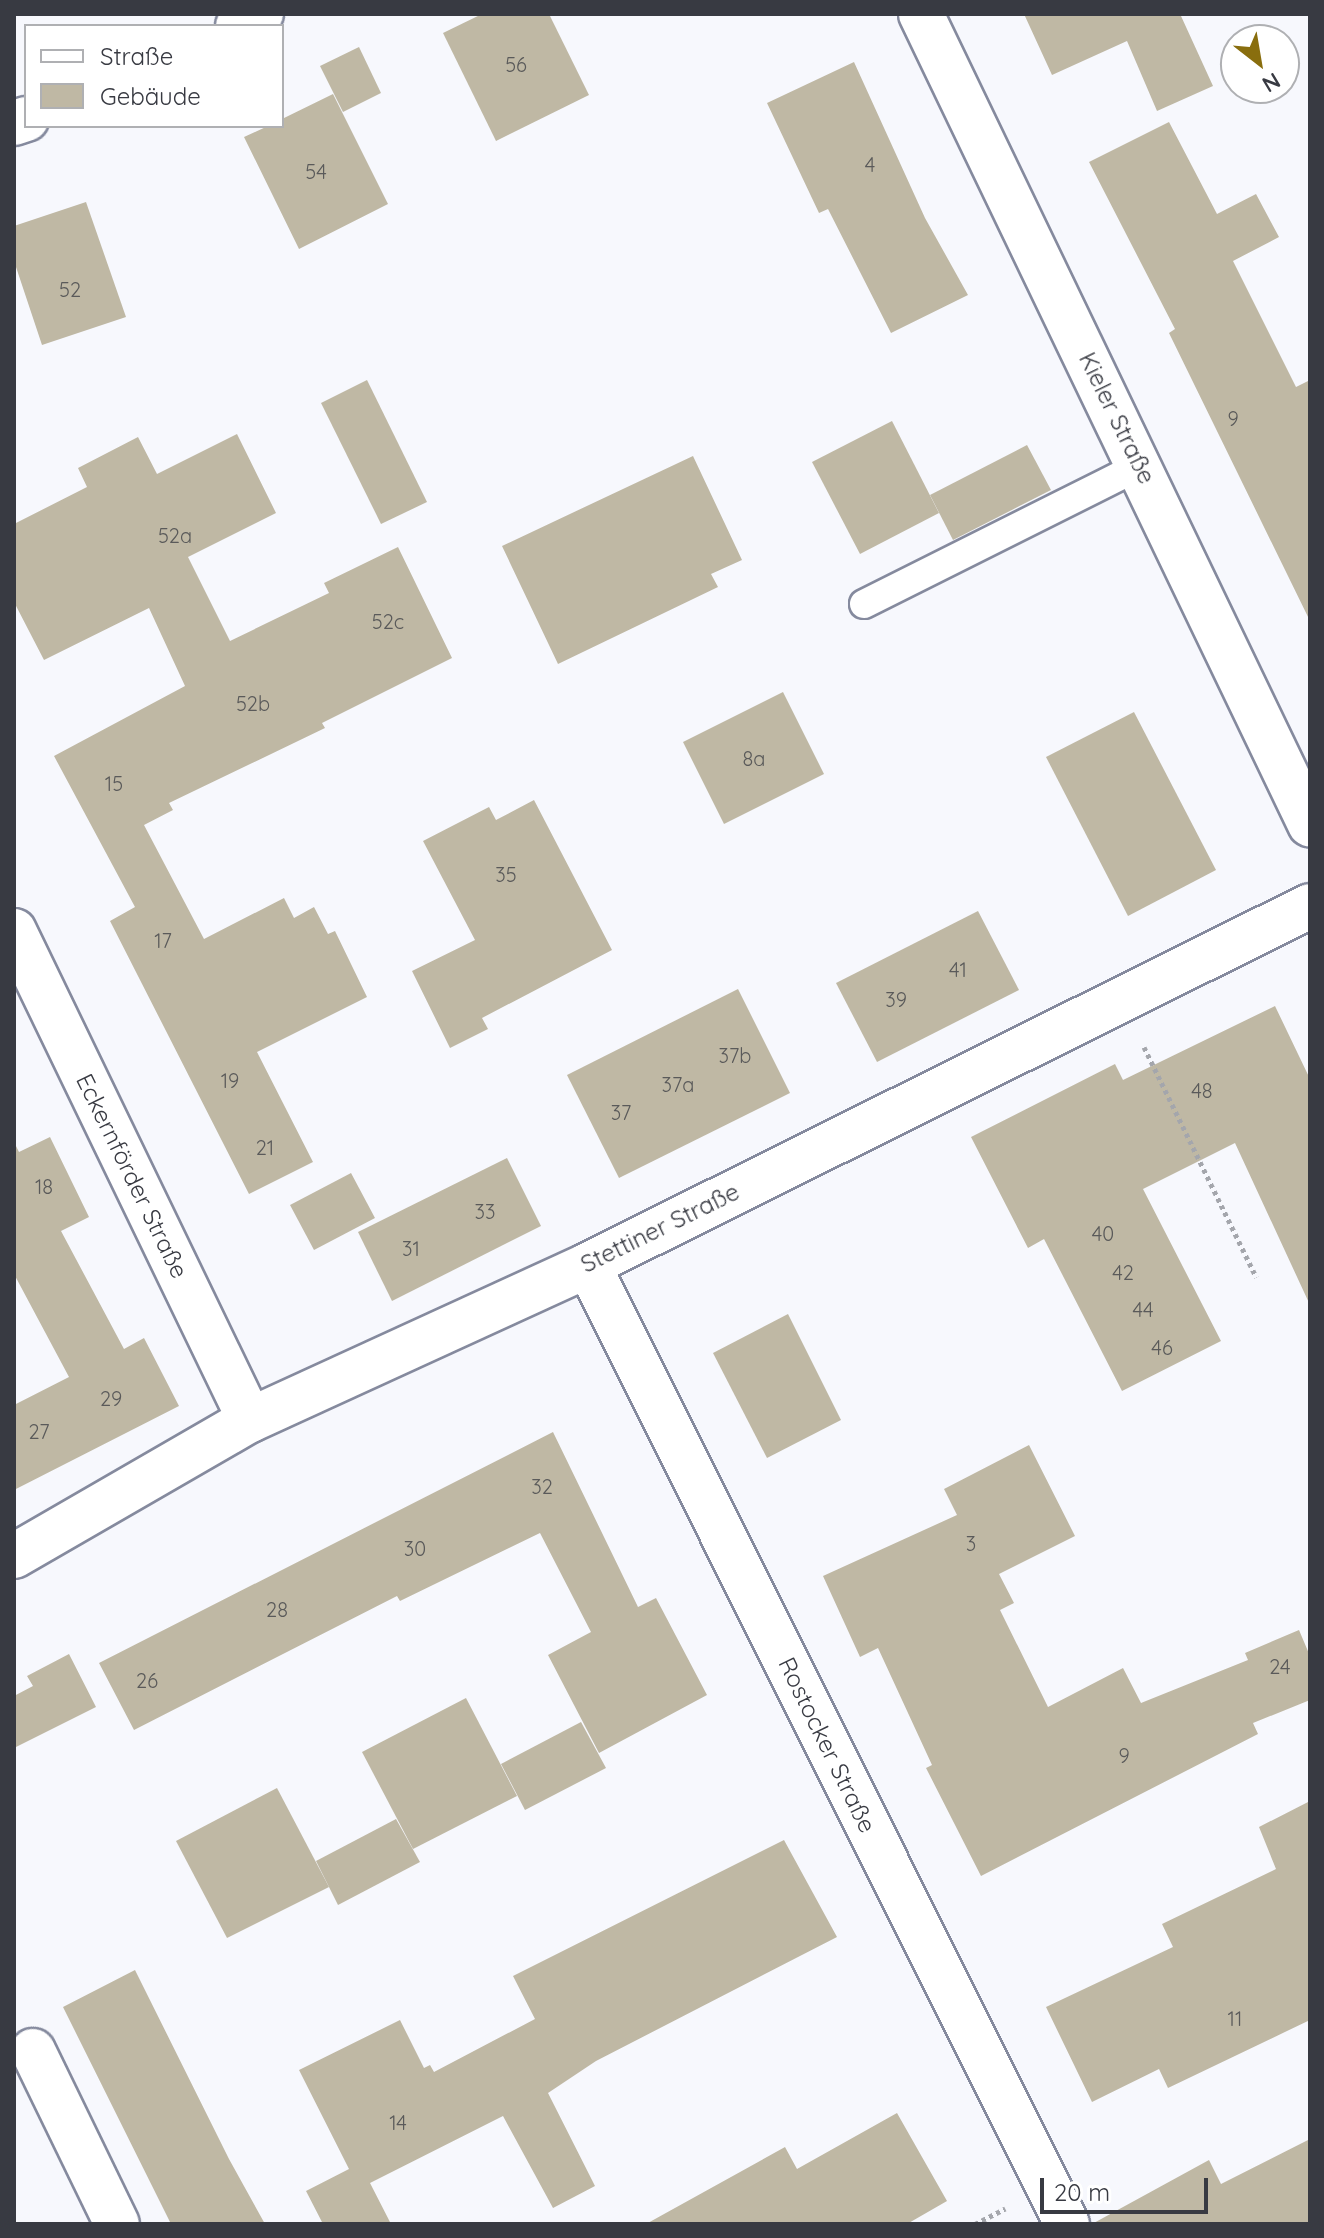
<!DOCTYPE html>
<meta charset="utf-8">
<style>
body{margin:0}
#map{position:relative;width:1324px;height:2238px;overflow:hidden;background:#f7f8fd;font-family:Quicksand,sans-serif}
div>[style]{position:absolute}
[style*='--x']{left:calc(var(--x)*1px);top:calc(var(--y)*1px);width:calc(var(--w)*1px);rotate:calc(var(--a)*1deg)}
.building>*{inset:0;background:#bfb8a4}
.path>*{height:5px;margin-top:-2.5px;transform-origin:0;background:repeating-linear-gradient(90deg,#a4a6ac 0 4px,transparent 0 8px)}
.roads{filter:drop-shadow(2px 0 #858a9e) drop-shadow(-2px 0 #858a9e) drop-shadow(0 2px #858a9e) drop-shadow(0 -2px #858a9e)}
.lane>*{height:28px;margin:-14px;padding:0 14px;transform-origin:14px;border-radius:14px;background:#fff}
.street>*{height:44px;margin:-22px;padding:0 22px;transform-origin:22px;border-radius:22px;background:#fff}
span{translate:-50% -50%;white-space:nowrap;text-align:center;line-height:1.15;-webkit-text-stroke:6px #fff;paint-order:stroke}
.number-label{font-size:20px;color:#5a5a5a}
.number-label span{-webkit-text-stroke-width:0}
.street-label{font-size:24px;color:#383a42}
.frame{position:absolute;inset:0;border:16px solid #383a42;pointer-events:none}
.legend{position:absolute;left:24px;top:24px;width:260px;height:104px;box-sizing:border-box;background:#fff;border:2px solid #afb0b3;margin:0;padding:10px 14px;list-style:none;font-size:24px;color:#383a42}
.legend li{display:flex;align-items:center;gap:16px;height:40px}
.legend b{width:40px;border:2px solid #afb0b3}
.north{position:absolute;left:1220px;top:24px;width:80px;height:80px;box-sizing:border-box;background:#fff;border:2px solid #afb0b3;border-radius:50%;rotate:149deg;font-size:22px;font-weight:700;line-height:32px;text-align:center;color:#383a42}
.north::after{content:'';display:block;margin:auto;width:28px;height:36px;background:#896e0e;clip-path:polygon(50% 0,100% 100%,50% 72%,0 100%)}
.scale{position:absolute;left:1040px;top:2178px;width:168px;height:36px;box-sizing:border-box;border:4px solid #383a42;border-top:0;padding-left:10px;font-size:24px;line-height:28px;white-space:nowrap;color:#383a42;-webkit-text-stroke:6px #fff;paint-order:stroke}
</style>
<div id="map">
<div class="building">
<div style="clip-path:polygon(482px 14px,549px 14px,589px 95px,496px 141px,443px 33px)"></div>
<div style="clip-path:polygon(1024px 14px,1186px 14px,1181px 16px,1213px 86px,1157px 111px,1127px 41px,1052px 75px)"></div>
<div style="clip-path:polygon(359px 47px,381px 93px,343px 112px,320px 66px)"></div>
<div style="clip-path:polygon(854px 62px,925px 218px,968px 295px,891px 333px,828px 209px,819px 213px,767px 103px)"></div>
<div style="clip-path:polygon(333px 94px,388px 204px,299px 249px,244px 137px,268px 126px,282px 126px,282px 119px)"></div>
<div style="clip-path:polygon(1169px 122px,1217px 214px,1256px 194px,1279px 237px,1233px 261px,1296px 387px,1310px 380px,1310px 621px,1169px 333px,1175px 329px,1089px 162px)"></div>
<div style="clip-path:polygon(86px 202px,126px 317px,42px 345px,14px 261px,14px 226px)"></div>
<div style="clip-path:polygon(367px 380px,427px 502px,381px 524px,321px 403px)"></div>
<div style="clip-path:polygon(892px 421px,939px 513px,860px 554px,812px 462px)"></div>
<div style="clip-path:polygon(237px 434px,276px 513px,188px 557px,230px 641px,329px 593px,324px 583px,398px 547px,452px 658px,322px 723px,325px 728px,169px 803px,173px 810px,144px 825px,204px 939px,284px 898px,294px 918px,314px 907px,328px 934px,335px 931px,367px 997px,257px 1052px,313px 1162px,249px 1194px,110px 921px,135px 907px,54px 756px,185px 686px,149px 608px,44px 660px,14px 602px,14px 524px,87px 487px,78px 468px,138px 437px,157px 474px)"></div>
<div style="clip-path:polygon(1027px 445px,1051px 490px,953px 540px,930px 495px)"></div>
<div style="clip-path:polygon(693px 456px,742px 560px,711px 574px,718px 587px,558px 664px,502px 546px)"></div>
<div style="clip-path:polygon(783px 692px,824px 774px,724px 824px,683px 742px)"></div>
<div style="clip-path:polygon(1134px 712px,1216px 870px,1128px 916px,1046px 757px)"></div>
<div style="clip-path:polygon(534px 800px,612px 950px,482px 1018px,488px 1029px,450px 1048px,412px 971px,475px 940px,423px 841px,489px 807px,496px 820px)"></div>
<div style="clip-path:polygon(978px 911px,1019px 990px,877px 1062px,836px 983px)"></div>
<div style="clip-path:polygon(738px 989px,790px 1093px,619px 1178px,567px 1075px)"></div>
<div style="clip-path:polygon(1275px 1006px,1310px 1079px,1310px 1305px,1235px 1143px,1143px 1189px,1221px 1341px,1122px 1391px,1044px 1239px,1028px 1248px,971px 1137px,1115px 1064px,1123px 1080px)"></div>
<div style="clip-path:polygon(50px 1137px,89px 1217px,61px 1231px,124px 1349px,144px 1338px,179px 1406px,14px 1490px,14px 1405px,69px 1377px,14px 1274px,14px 1142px,19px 1152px)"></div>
<div style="clip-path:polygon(507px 1158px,541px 1226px,392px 1301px,358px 1232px)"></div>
<div style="clip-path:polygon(351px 1173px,375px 1218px,314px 1250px,290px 1205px)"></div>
<div style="clip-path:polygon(788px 1314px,841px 1420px,767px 1458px,713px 1353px)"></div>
<div style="clip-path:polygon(553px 1432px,638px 1607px,656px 1598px,707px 1695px,599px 1753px,548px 1655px,591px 1632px,540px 1533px,400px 1601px,397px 1596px,134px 1730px,99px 1663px)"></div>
<div style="clip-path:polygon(1029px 1445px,1075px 1536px,999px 1574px,1014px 1603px,1000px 1610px,1048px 1707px,1123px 1668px,1141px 1703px,1248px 1660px,1245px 1653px,1299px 1630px,1310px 1656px,1310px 1700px,1253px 1723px,1258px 1734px,981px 1876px,926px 1768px,932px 1765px,878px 1648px,860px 1657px,823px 1576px,957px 1515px,944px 1489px)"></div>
<div style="clip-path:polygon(69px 1654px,96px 1707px,14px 1748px,14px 1696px,33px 1686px,27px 1676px)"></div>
<div style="clip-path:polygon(466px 1698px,517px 1796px,413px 1849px,362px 1752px)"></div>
<div style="clip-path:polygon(581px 1722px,606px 1768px,525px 1810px,501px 1764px)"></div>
<div style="clip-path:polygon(277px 1788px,329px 1887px,227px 1938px,176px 1841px)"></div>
<div style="clip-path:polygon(1310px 1801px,1310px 2020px,1168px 2088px,1159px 2069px,1092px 2102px,1046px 2007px,1173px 1947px,1162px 1924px,1276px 1869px,1259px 1827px)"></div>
<div style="clip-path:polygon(396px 1819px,420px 1862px,338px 1905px,316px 1861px)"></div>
<div style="clip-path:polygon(784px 1840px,837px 1937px,596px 2061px,548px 2093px,595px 2186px,553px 2208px,503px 2116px,370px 2183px,391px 2224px,323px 2224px,306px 2191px,349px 2169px,299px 2070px,400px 2020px,424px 2068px,430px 2065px,434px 2072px,535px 2019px,513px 1976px)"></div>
<div style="clip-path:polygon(135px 1970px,229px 2159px,265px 2224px,171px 2224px,63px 2007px)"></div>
<div style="clip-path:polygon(897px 2113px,947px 2201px,907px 2224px,646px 2224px,785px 2147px,797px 2169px)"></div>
<div style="clip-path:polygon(1310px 2139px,1310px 2224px,1092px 2224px,1209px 2160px,1221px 2184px)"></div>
</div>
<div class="path">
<div style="--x:1144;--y:1047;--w:256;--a:64"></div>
<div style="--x:975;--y:2224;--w:34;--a:-27"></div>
</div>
<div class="roads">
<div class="lane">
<div style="--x:864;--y:604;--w:308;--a:-26.6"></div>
</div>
<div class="street">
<div style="--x:921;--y:14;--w:899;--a:64.35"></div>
<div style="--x:238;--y:26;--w:26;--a:-28"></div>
<div style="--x:14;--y:123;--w:13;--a:-18"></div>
<div style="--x:14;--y:931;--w:543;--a:64.24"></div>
<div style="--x:588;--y:1265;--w:1072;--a:63.46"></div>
<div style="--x:14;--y:1556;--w:272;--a:-30"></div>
<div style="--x:250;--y:1420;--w:372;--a:-24.6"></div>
<div style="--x:588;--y:1265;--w:806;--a:-26.44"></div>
<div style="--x:33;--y:2051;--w:192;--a:64.1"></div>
</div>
</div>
<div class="number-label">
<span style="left:516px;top:64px">56</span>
<span style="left:870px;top:164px">4</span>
<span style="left:316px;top:171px">54</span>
<span style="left:70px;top:289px">52</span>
<span style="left:1233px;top:418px">9</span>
<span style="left:175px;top:535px">52a</span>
<span style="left:388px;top:621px">52c</span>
<span style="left:253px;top:703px">52b</span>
<span style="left:754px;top:758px">8a</span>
<span style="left:114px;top:783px">15</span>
<span style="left:506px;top:874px">35</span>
<span style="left:163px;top:940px">17</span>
<span style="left:958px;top:969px">41</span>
<span style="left:896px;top:999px">39</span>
<span style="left:735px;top:1055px">37b</span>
<span style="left:230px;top:1080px">19</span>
<span style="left:678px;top:1084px">37a</span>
<span style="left:1202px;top:1090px">48</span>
<span style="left:621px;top:1112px">37</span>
<span style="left:265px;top:1147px">21</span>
<span style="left:44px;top:1186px">18</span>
<span style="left:485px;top:1211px">33</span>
<span style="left:1103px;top:1233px">40</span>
<span style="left:411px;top:1248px">31</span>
<span style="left:1123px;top:1272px">42</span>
<span style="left:1143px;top:1309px">44</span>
<span style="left:1162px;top:1347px">46</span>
<span style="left:111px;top:1398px">29</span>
<span style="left:39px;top:1431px">27</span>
<span style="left:542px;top:1486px">32</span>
<span style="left:971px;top:1543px">3</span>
<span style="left:415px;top:1548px">30</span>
<span style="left:277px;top:1609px">28</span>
<span style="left:1280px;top:1666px">24</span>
<span style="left:147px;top:1680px">26</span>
<span style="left:1124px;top:1755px">9</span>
<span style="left:1235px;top:2018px">11</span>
<span style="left:398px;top:2122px">14</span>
</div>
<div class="street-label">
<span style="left:1117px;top:418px;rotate:64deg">Kieler Straße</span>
<span style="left:132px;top:1176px;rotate:64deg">Eckernförder Straße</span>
<span style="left:660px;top:1228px;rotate:-26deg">Stettiner Straße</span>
<span style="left:827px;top:1745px;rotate:64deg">Rostocker Straße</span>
</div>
<div class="frame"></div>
<ul class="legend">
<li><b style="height:10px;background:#fff"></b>Straße</li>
<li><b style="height:22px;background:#bfb8a4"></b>Gebäude</li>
</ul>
<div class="north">N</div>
<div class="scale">20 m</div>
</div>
